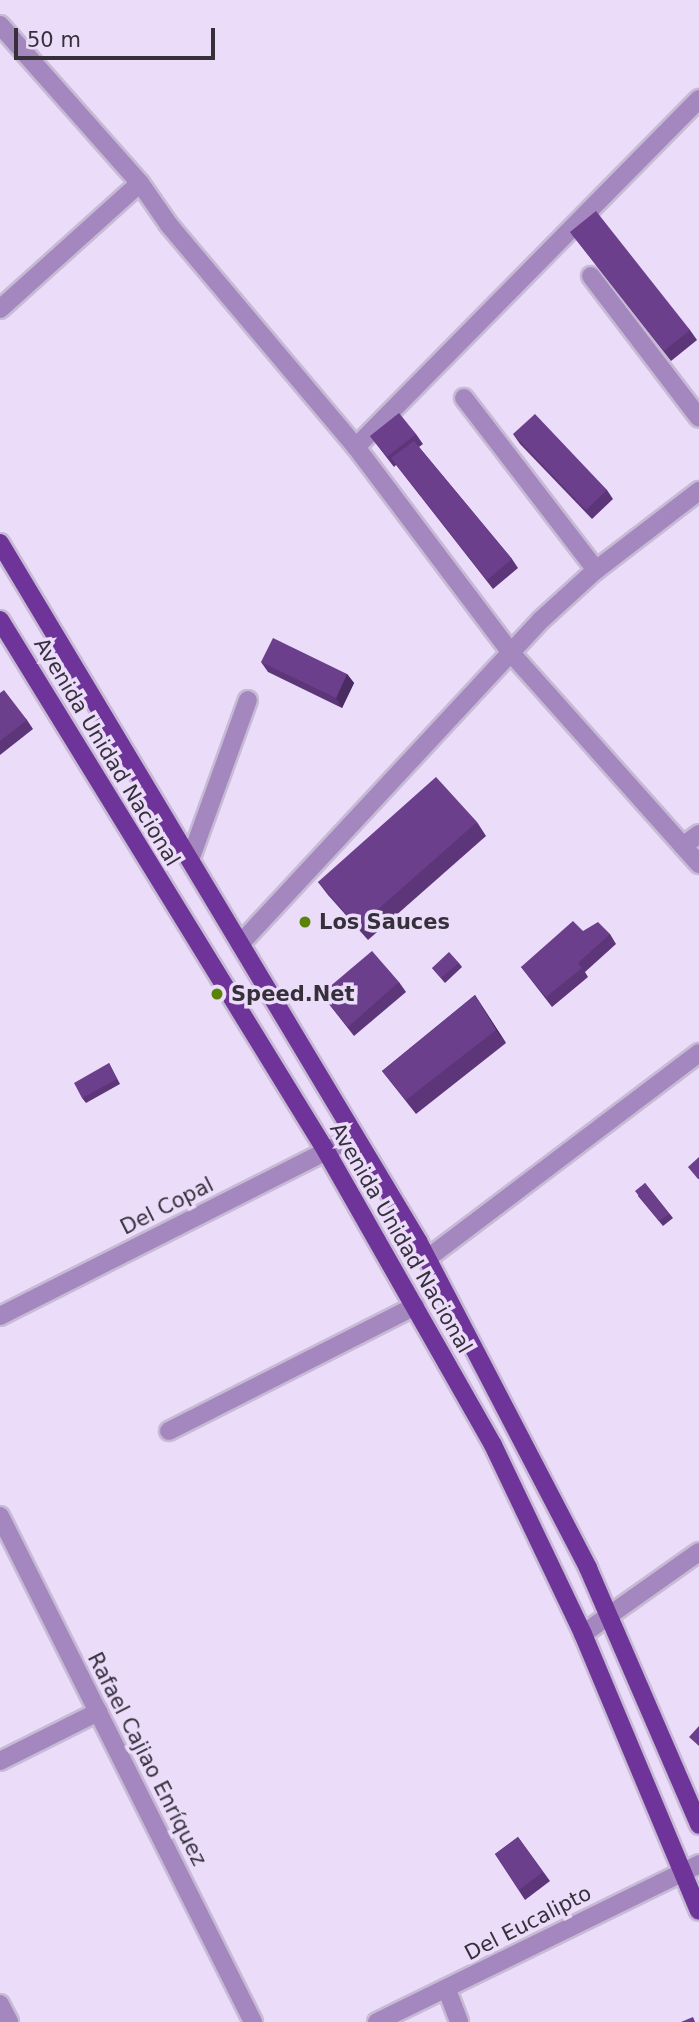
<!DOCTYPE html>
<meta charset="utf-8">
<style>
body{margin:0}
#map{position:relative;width:699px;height:2022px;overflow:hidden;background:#ebdcfa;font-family:"DejaVu Sans",sans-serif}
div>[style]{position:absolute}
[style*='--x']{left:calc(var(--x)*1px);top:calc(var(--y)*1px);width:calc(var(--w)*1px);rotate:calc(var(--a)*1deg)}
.roads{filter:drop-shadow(2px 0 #c7bad4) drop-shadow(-2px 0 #c7bad4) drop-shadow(0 2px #c7bad4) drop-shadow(0 -2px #c7bad4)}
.minor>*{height:18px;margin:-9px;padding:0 9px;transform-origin:9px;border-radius:9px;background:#a487be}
.major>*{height:18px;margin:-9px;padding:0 9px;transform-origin:9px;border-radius:9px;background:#6f3499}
.wall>*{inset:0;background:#5c3678}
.shaded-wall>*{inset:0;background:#4b2c62}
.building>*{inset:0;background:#6b3f8c}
.dots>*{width:19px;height:19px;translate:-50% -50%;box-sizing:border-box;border:4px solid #ebdcfa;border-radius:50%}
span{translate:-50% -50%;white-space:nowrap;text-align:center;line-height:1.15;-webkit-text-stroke:7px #ebdcfa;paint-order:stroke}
.street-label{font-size:21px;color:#36303b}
.poi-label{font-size:21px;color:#36303b;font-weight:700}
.left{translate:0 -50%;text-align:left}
.scale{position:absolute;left:14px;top:28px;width:201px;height:32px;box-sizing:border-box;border:4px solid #36303b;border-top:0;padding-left:9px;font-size:21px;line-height:24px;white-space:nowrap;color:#36303b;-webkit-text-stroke:5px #ebdcfa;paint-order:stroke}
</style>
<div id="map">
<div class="roads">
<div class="minor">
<div style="--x:0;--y:25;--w:211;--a:48.5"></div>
<div style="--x:140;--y:183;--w:51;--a:55.4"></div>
<div style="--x:169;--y:225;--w:290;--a:49.9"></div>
<div style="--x:356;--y:447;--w:258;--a:53"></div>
<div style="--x:511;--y:653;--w:283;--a:48.3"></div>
<div style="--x:591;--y:276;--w:178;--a:52.7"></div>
<div style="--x:0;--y:309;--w:188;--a:-42"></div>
<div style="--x:464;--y:398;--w:217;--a:52.5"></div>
<div style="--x:356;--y:447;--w:489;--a:-45.4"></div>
<div style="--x:683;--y:846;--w:20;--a:-37"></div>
<div style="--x:190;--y:860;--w:170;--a:-70.1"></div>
<div style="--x:240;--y:944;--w:442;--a:-47.1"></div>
<div style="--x:541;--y:620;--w:74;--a:-42.3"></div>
<div style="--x:596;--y:570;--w:130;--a:-37.5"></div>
<div style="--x:428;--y:1258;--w:340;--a:-37.1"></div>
<div style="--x:0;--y:1316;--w:398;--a:-26.8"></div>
<div style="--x:169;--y:1431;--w:276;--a:-26.9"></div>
<div style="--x:0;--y:1516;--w:566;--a:63.43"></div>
<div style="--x:583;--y:1634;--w:142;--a:-35.3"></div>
<div style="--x:0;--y:1761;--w:110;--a:-26.6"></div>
<div style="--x:447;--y:1990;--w:34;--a:69"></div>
<div style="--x:0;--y:2004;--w:20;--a:63"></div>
<div style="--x:377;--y:2022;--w:359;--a:-26.1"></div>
</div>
<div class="major">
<div style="--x:0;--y:543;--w:814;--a:59.08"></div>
<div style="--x:418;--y:1241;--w:369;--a:62.5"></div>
<div style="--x:588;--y:1568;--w:280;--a:66.6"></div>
<div style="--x:0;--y:620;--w:623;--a:58.45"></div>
<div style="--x:326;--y:1151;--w:338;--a:60.4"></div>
<div style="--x:493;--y:1445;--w:209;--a:64.5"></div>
<div style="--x:583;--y:1634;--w:300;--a:67.3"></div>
</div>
</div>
<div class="wall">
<div style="clip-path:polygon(570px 232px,690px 330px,697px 340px,671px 361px)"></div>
<div style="clip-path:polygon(416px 434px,423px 444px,419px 447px,512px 559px,518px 568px,493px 589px,396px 465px,394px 467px,370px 436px)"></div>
<div style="clip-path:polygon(513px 434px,607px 490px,613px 499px,592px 519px,520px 444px)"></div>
<div style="clip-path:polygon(261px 662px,347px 674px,354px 683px,342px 708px,268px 672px)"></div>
<div style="clip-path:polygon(0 693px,27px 720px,33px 729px,0 755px)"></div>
<div style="clip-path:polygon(477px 822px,486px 836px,368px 940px,328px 895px,318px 882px)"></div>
<div style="clip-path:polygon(583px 931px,610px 934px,616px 944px,585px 972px,588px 977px,552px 1007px,521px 967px)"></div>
<div style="clip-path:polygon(459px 963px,462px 967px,445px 983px,432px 968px)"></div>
<div style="clip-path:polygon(399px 982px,406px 992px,354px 1036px,321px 994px)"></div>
<div style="clip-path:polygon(475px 995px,506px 1043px,416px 1114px,382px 1071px)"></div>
<div style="clip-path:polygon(109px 1063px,120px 1084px,86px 1103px,82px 1098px)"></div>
<div style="clip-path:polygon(645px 1183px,673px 1218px,663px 1226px,638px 1196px)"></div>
<div style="clip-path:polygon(518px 1837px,550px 1881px,525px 1900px,495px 1854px)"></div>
</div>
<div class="shaded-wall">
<div style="clip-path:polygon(347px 674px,354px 683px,342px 708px,336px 698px)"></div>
<div style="clip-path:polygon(475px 995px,484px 1009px,506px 1043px,496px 1030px)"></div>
</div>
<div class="building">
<div style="clip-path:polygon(596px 211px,690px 330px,664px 351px,570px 232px)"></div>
<div style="clip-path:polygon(399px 413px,416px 434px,387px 457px,370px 436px)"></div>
<div style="clip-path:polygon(535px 414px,607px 490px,586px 510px,513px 434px)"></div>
<div style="clip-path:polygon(414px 441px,512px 559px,487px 580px,391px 458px)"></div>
<div style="clip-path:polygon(273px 638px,347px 674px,336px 698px,261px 662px)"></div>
<div style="clip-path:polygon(4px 690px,27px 720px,0 741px,0 693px)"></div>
<div style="clip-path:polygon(436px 777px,477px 822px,358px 927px,318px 882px)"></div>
<div style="clip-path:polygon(573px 921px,583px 931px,598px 922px,610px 934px,578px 963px,582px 968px,546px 997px,521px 967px)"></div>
<div style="clip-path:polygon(372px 951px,399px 982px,348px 1027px,321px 994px)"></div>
<div style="clip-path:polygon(449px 952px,459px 963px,441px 978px,432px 968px)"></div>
<div style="clip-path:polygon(475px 995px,496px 1030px,406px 1100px,382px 1071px)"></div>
<div style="clip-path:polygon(109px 1063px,117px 1079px,82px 1098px,74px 1083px)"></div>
<div style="clip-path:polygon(699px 1157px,699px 1179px,698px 1179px,688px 1167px)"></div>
<div style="clip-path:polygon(645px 1183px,669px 1214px,659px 1221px,635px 1191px)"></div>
<div style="clip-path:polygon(699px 1726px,699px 1746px,689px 1737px)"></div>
<div style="clip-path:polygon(518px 1837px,543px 1872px,519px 1890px,495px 1854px)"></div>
<div style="clip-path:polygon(693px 2017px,695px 2022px,681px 2022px)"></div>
</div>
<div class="dots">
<div style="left:305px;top:922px;background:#5a8308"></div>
<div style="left:217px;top:994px;background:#5a8308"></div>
</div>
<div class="street-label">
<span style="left:107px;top:752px;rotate:59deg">Avenida Unidad Nacional</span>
<span style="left:167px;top:1206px;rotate:-27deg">Del Copal</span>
<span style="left:401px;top:1238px;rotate:60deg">Avenida Unidad Nacional</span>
<span style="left:147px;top:1759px;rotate:63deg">Rafael Cajiao Enríquez</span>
<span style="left:528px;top:1923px;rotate:-27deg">Del Eucalipto</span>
</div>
<div class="poi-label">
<span class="left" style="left:319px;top:922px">Los Sauces</span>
<span class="left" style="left:231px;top:994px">Speed.Net</span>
</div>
<div class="scale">50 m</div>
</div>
